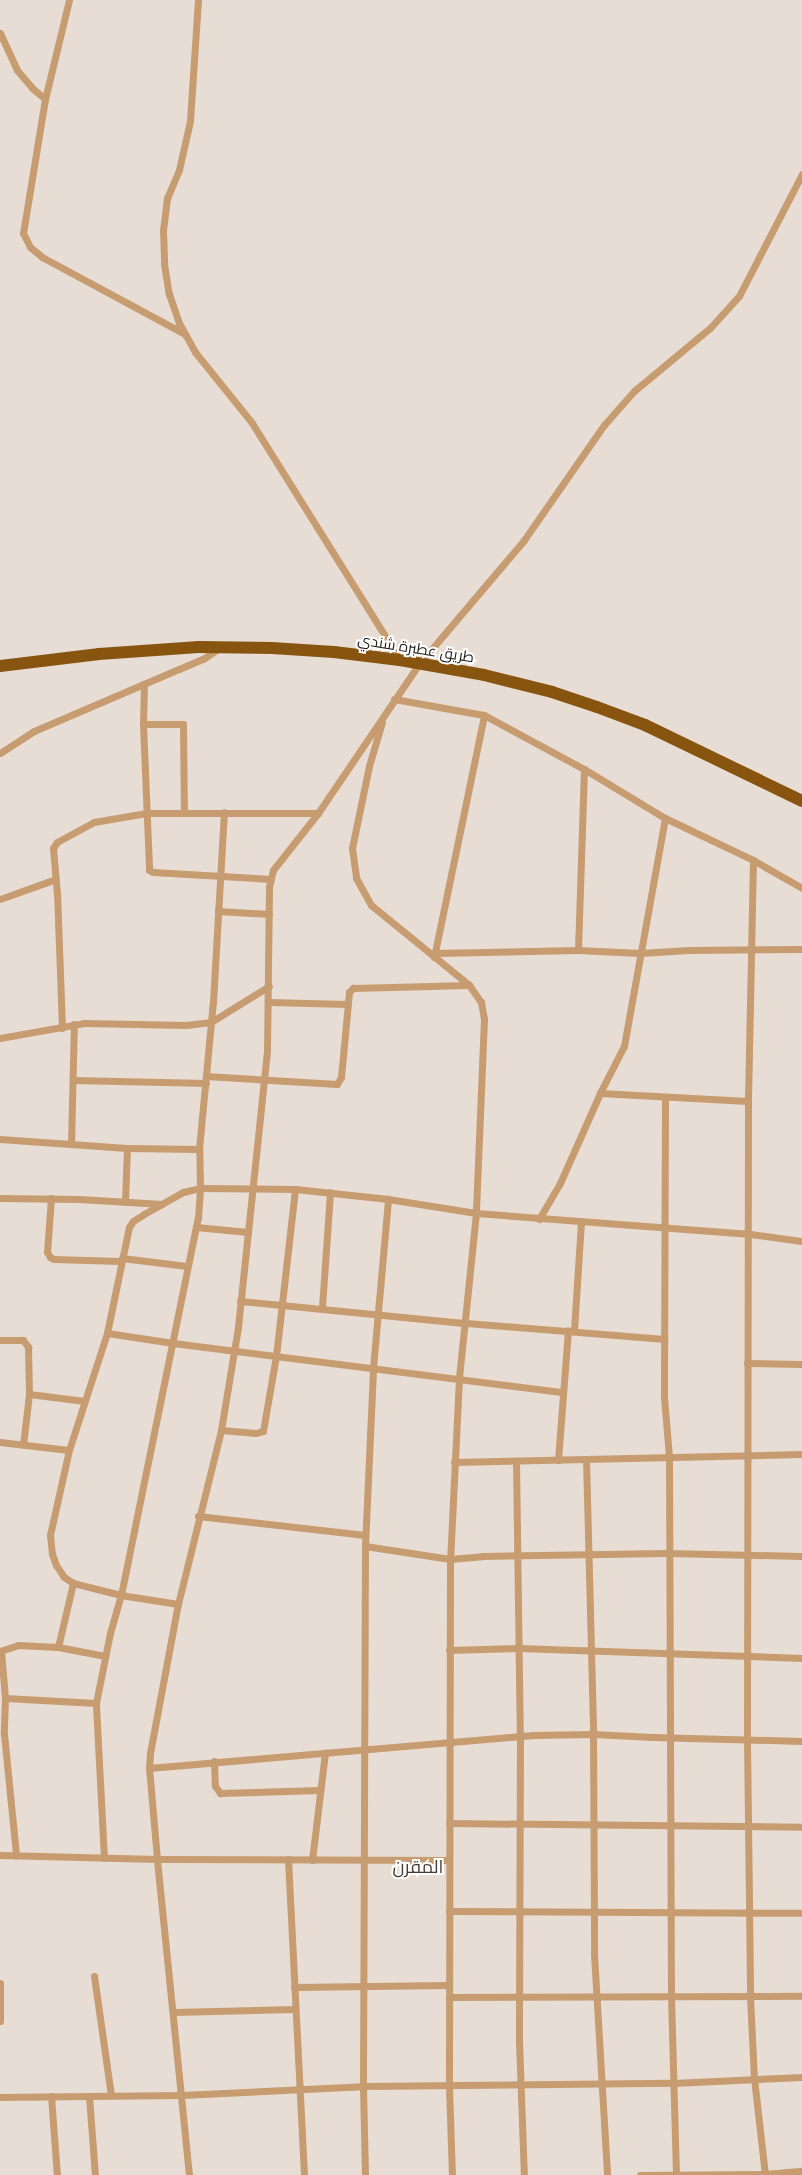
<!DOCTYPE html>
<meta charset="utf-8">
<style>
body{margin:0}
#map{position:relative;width:802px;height:2175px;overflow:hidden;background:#e8ddd4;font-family:"Playfair Display",Cairo,serif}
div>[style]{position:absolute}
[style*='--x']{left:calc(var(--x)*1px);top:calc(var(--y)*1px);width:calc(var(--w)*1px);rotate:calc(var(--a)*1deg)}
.street>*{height:7px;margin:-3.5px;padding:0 3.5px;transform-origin:3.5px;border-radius:3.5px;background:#c69c70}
.highway>*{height:12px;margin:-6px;padding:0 6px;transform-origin:6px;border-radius:6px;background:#885510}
span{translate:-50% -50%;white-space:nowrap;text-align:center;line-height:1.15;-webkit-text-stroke:4px #fff;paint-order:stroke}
.street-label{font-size:15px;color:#1f1c19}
.quarter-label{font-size:18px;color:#433b34}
</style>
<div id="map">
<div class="street">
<div style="--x:69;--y:0;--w:102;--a:103.6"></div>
<div style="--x:45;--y:99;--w:136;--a:99.3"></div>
<div style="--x:23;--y:233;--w:16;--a:63"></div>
<div style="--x:30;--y:247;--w:16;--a:40"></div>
<div style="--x:42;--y:257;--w:162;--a:28.3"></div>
<div style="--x:198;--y:0;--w:121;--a:93.8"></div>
<div style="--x:190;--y:121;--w:50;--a:102.7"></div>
<div style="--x:179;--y:170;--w:30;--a:113"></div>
<div style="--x:167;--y:198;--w:32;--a:97"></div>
<div style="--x:163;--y:230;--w:34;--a:88"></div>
<div style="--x:164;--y:264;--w:30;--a:81"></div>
<div style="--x:169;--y:294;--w:31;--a:71"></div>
<div style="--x:179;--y:323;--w:33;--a:61"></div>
<div style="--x:195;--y:352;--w:91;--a:51.2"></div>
<div style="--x:252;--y:423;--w:279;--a:58"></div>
<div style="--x:0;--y:33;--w:41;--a:65.3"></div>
<div style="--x:17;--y:70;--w:23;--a:50"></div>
<div style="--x:32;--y:88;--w:17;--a:40"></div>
<div style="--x:144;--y:684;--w:40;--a:91.4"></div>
<div style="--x:143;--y:724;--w:146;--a:87.6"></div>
<div style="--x:149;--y:870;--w:4;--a:27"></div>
<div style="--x:153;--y:872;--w:118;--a:3.4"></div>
<div style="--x:394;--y:699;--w:91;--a:10.1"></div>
<div style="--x:484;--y:715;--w:114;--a:28.4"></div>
<div style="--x:584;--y:769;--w:95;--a:31.2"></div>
<div style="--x:665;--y:818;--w:98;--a:25.5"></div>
<div style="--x:753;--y:860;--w:56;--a:29.7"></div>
<div style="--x:382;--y:722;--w:46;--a:106.5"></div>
<div style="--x:369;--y:766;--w:84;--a:101.7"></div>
<div style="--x:352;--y:848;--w:30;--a:82"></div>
<div style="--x:356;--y:878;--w:31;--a:61"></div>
<div style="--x:371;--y:905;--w:127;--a:39.2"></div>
<div style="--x:469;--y:985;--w:21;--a:55"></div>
<div style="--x:481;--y:1002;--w:17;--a:80"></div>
<div style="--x:484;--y:1019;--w:194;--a:92.4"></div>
<div style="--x:476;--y:1213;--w:166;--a:95.9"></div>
<div style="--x:459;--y:1378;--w:181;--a:92.8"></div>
<div style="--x:450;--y:1559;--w:527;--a:90.11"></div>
<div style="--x:449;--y:2086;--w:89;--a:88.1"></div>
<div style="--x:143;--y:724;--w:40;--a:0"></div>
<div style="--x:183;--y:724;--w:89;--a:89.4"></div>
<div style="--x:0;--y:753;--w:40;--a:-32.9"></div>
<div style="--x:34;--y:731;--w:158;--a:-23.2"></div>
<div style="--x:179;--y:669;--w:26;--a:-23"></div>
<div style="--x:203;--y:659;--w:18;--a:-34"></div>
<div style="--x:665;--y:818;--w:232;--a:100.2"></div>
<div style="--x:624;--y:1046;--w:53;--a:117.1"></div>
<div style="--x:600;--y:1093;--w:148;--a:3.1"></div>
<div style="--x:753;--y:860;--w:241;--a:91.2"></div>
<div style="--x:748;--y:1101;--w:639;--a:90.09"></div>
<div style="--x:747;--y:1740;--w:257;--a:89.3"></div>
<div style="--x:750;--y:1997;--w:81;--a:87.2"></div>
<div style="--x:754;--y:2078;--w:98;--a:83.5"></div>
<div style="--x:0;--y:899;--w:59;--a:-19.7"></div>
<div style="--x:218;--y:911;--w:51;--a:3.4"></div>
<div style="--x:578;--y:950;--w:181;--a:-88.1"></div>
<div style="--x:435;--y:953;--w:143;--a:-1.2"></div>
<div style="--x:578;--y:950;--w:62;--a:2.8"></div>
<div style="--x:640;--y:953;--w:49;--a:-3.5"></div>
<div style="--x:689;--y:950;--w:113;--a:-0.5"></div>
<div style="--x:434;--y:957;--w:247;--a:-78.3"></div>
<div style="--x:268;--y:1002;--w:79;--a:1.5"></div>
<div style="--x:62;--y:1028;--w:134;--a:-92.1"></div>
<div style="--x:57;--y:894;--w:46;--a:-95"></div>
<div style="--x:53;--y:848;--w:7;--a:-56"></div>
<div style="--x:57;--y:842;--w:42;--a:-28.4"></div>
<div style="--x:94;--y:822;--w:53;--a:-9.8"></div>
<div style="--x:146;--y:813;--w:172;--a:0"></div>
<div style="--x:0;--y:1038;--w:85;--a:-10.1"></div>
<div style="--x:84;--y:1023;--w:102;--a:1.1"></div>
<div style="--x:186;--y:1025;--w:25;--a:-7"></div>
<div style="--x:211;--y:1022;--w:68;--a:-31.8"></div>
<div style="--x:206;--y:1076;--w:131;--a:3.5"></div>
<div style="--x:337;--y:1084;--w:8;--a:-60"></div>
<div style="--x:341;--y:1077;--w:85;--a:-84.6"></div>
<div style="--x:349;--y:992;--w:6;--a:-45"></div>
<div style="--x:353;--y:988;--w:116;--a:-1.5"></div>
<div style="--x:73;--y:1080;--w:133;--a:1.3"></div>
<div style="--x:665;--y:1098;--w:299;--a:90.2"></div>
<div style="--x:664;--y:1397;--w:60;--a:85.2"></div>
<div style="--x:669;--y:1457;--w:539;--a:89.79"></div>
<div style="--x:671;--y:1996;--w:179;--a:88.4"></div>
<div style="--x:0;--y:1139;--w:127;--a:4.1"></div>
<div style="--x:127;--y:1148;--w:72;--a:0.8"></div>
<div style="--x:71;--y:1144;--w:120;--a:-88.6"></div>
<div style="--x:0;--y:1198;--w:79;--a:0.7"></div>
<div style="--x:79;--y:1199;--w:83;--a:3.4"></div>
<div style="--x:51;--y:1198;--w:54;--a:94.2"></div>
<div style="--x:47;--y:1252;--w:6;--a:59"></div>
<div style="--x:50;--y:1257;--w:4;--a:27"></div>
<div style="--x:54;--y:1259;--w:66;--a:1.7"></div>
<div style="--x:125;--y:1202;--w:54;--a:-87.9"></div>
<div style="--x:539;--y:1219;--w:42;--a:-59.7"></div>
<div style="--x:560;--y:1183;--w:98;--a:-66"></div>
<div style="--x:196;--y:1227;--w:52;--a:5.5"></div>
<div style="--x:122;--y:1258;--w:65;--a:7"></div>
<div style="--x:240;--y:1301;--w:227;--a:5.6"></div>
<div style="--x:466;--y:1323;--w:199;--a:4.6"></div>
<div style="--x:322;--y:1307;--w:115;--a:-86"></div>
<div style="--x:574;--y:1330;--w:107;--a:-86.3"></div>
<div style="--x:107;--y:1333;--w:67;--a:8.6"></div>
<div style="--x:173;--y:1343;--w:393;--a:7.2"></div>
<div style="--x:0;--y:1340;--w:23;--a:0"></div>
<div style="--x:23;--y:1340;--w:9;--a:54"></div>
<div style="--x:28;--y:1347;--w:47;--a:88.8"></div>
<div style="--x:29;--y:1394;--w:51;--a:96.7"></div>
<div style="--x:747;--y:1363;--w:55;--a:1"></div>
<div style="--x:29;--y:1394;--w:56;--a:7.1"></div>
<div style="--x:221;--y:1430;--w:35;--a:5"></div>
<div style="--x:256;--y:1433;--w:7;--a:-16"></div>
<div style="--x:263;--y:1431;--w:76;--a:-80.2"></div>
<div style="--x:276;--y:1356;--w:168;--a:-83.5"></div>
<div style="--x:0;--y:1442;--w:69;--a:6.6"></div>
<div style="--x:586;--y:1459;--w:275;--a:88.5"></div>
<div style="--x:593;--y:1734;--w:220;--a:89.7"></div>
<div style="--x:594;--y:1954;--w:221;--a:86.6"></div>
<div style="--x:558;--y:1460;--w:130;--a:-85.6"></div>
<div style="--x:516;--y:1461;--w:275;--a:89.2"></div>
<div style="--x:520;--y:1736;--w:305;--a:90.2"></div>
<div style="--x:519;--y:2041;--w:134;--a:87.9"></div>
<div style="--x:454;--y:1462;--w:348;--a:-1.3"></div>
<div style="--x:198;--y:1516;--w:168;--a:6.5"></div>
<div style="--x:365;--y:1546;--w:178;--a:-87.4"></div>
<div style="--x:373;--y:1368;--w:170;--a:-84.9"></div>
<div style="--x:178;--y:1604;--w:58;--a:-171"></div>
<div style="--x:121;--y:1595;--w:49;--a:-166"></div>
<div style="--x:73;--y:1583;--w:11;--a:-146"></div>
<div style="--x:64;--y:1577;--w:14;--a:-124"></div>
<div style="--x:56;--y:1565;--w:12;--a:-110"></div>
<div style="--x:52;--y:1554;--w:19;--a:-96"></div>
<div style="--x:50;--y:1535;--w:87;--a:-77.4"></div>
<div style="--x:69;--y:1450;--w:123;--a:-72"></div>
<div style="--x:107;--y:1333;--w:108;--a:-78.3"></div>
<div style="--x:129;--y:1227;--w:7;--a:-56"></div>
<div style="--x:133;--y:1221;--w:13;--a:-32"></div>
<div style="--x:144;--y:1214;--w:45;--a:-29.4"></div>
<div style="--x:183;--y:1192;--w:17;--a:-13"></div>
<div style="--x:200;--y:1188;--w:95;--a:0.6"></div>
<div style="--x:295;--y:1189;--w:94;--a:6.1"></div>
<div style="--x:388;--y:1199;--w:89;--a:9"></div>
<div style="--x:476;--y:1213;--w:275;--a:4.4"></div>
<div style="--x:750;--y:1234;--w:52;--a:7.7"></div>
<div style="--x:58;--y:1647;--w:66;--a:-76.8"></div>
<div style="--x:449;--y:1650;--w:69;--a:-1.7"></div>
<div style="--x:518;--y:1648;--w:284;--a:2"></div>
<div style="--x:0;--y:1651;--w:19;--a:-18"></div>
<div style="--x:18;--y:1645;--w:40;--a:2.9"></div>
<div style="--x:58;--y:1647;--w:48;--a:10.8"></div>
<div style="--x:1;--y:1651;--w:47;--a:85.1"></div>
<div style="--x:5;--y:1698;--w:36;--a:92"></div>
<div style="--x:4;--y:1734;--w:122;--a:84.3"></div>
<div style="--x:5;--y:1698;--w:91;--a:3.1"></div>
<div style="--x:214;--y:1761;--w:25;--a:88"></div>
<div style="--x:215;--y:1786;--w:9;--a:54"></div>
<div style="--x:220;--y:1793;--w:100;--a:-1.7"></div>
<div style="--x:149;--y:1768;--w:386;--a:-4.9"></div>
<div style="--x:534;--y:1735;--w:59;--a:-1"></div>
<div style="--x:593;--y:1734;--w:59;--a:2.9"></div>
<div style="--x:652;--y:1737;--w:150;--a:1.5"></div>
<div style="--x:449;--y:1823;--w:353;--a:0.6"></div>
<div style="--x:0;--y:1855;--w:157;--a:1.5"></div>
<div style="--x:157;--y:1859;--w:291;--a:0.2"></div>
<div style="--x:104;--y:1858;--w:155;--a:-93"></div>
<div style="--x:96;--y:1703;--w:71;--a:-78.7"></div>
<div style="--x:110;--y:1633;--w:40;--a:-74"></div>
<div style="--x:121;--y:1595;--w:385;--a:-78.5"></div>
<div style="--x:198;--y:1218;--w:30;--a:-86"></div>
<div style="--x:200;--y:1188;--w:39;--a:-91"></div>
<div style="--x:199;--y:1149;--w:148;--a:-84.6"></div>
<div style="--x:213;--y:1002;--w:190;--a:-86.7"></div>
<div style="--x:288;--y:1859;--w:316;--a:87.1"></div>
<div style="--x:312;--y:1860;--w:108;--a:-83.1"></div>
<div style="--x:449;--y:1911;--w:353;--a:0.3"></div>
<div style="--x:94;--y:1976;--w:120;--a:81.9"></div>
<div style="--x:0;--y:1983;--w:38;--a:90"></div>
<div style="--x:294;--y:1987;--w:155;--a:-0.7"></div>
<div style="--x:449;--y:1997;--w:353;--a:-0.2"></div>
<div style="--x:173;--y:2012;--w:122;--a:-1.4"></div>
<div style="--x:51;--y:2096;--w:79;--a:85.7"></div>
<div style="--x:89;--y:2096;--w:79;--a:85.7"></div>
<div style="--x:0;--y:2097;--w:182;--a:-0.6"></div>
<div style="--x:182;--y:2095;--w:181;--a:-2.8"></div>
<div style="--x:363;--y:2086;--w:310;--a:-0.6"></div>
<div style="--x:673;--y:2083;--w:129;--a:-2.7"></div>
<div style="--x:189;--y:2175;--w:318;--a:-95.8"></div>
<div style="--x:157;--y:1859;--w:91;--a:-95"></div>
<div style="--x:149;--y:1768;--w:15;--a:-86"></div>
<div style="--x:150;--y:1753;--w:152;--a:-79.4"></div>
<div style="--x:178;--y:1604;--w:179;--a:-76.1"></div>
<div style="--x:221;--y:1430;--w:104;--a:-80.6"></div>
<div style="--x:238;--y:1327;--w:278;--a:-84"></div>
<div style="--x:267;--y:1051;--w:164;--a:-89.3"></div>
<div style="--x:269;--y:887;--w:17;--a:-77"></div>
<div style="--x:273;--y:870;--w:73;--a:-51.7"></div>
<div style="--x:318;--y:813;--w:180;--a:-55.9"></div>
<div style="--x:419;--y:664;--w:162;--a:-49.7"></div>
<div style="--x:524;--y:540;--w:140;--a:-55.2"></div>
<div style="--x:604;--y:425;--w:45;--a:-48.6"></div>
<div style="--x:634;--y:391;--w:99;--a:-39.7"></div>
<div style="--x:710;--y:328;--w:43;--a:-47.8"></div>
<div style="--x:739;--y:296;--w:137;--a:-62.7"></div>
<div style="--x:365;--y:2175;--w:89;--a:-91.3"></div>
<div style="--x:363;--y:2086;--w:540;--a:-89.79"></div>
<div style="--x:365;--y:1546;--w:86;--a:8.7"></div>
<div style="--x:450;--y:1559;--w:32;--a:-5"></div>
<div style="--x:482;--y:1556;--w:186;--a:-0.9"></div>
<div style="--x:668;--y:1553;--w:134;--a:1.3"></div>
<div style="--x:640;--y:2175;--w:125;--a:-0.5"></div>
<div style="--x:765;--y:2174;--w:37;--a:-5"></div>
</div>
<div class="highway">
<div style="--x:0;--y:666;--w:100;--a:-6.9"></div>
<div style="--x:99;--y:654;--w:100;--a:-4"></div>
<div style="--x:199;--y:647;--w:73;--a:0.8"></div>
<div style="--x:272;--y:648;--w:62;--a:3.7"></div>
<div style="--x:334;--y:652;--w:66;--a:6.9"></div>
<div style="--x:400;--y:660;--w:85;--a:10.1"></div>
<div style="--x:484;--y:675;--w:70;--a:14"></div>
<div style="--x:552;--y:692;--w:47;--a:18.4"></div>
<div style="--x:597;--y:707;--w:51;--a:20.6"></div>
<div style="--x:645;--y:725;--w:174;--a:25.8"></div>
</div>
<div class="street-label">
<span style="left:416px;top:648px;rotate:9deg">طريق عطبرة شندي</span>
</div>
<div class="quarter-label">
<span style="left:418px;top:1866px">المقرن</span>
</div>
</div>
